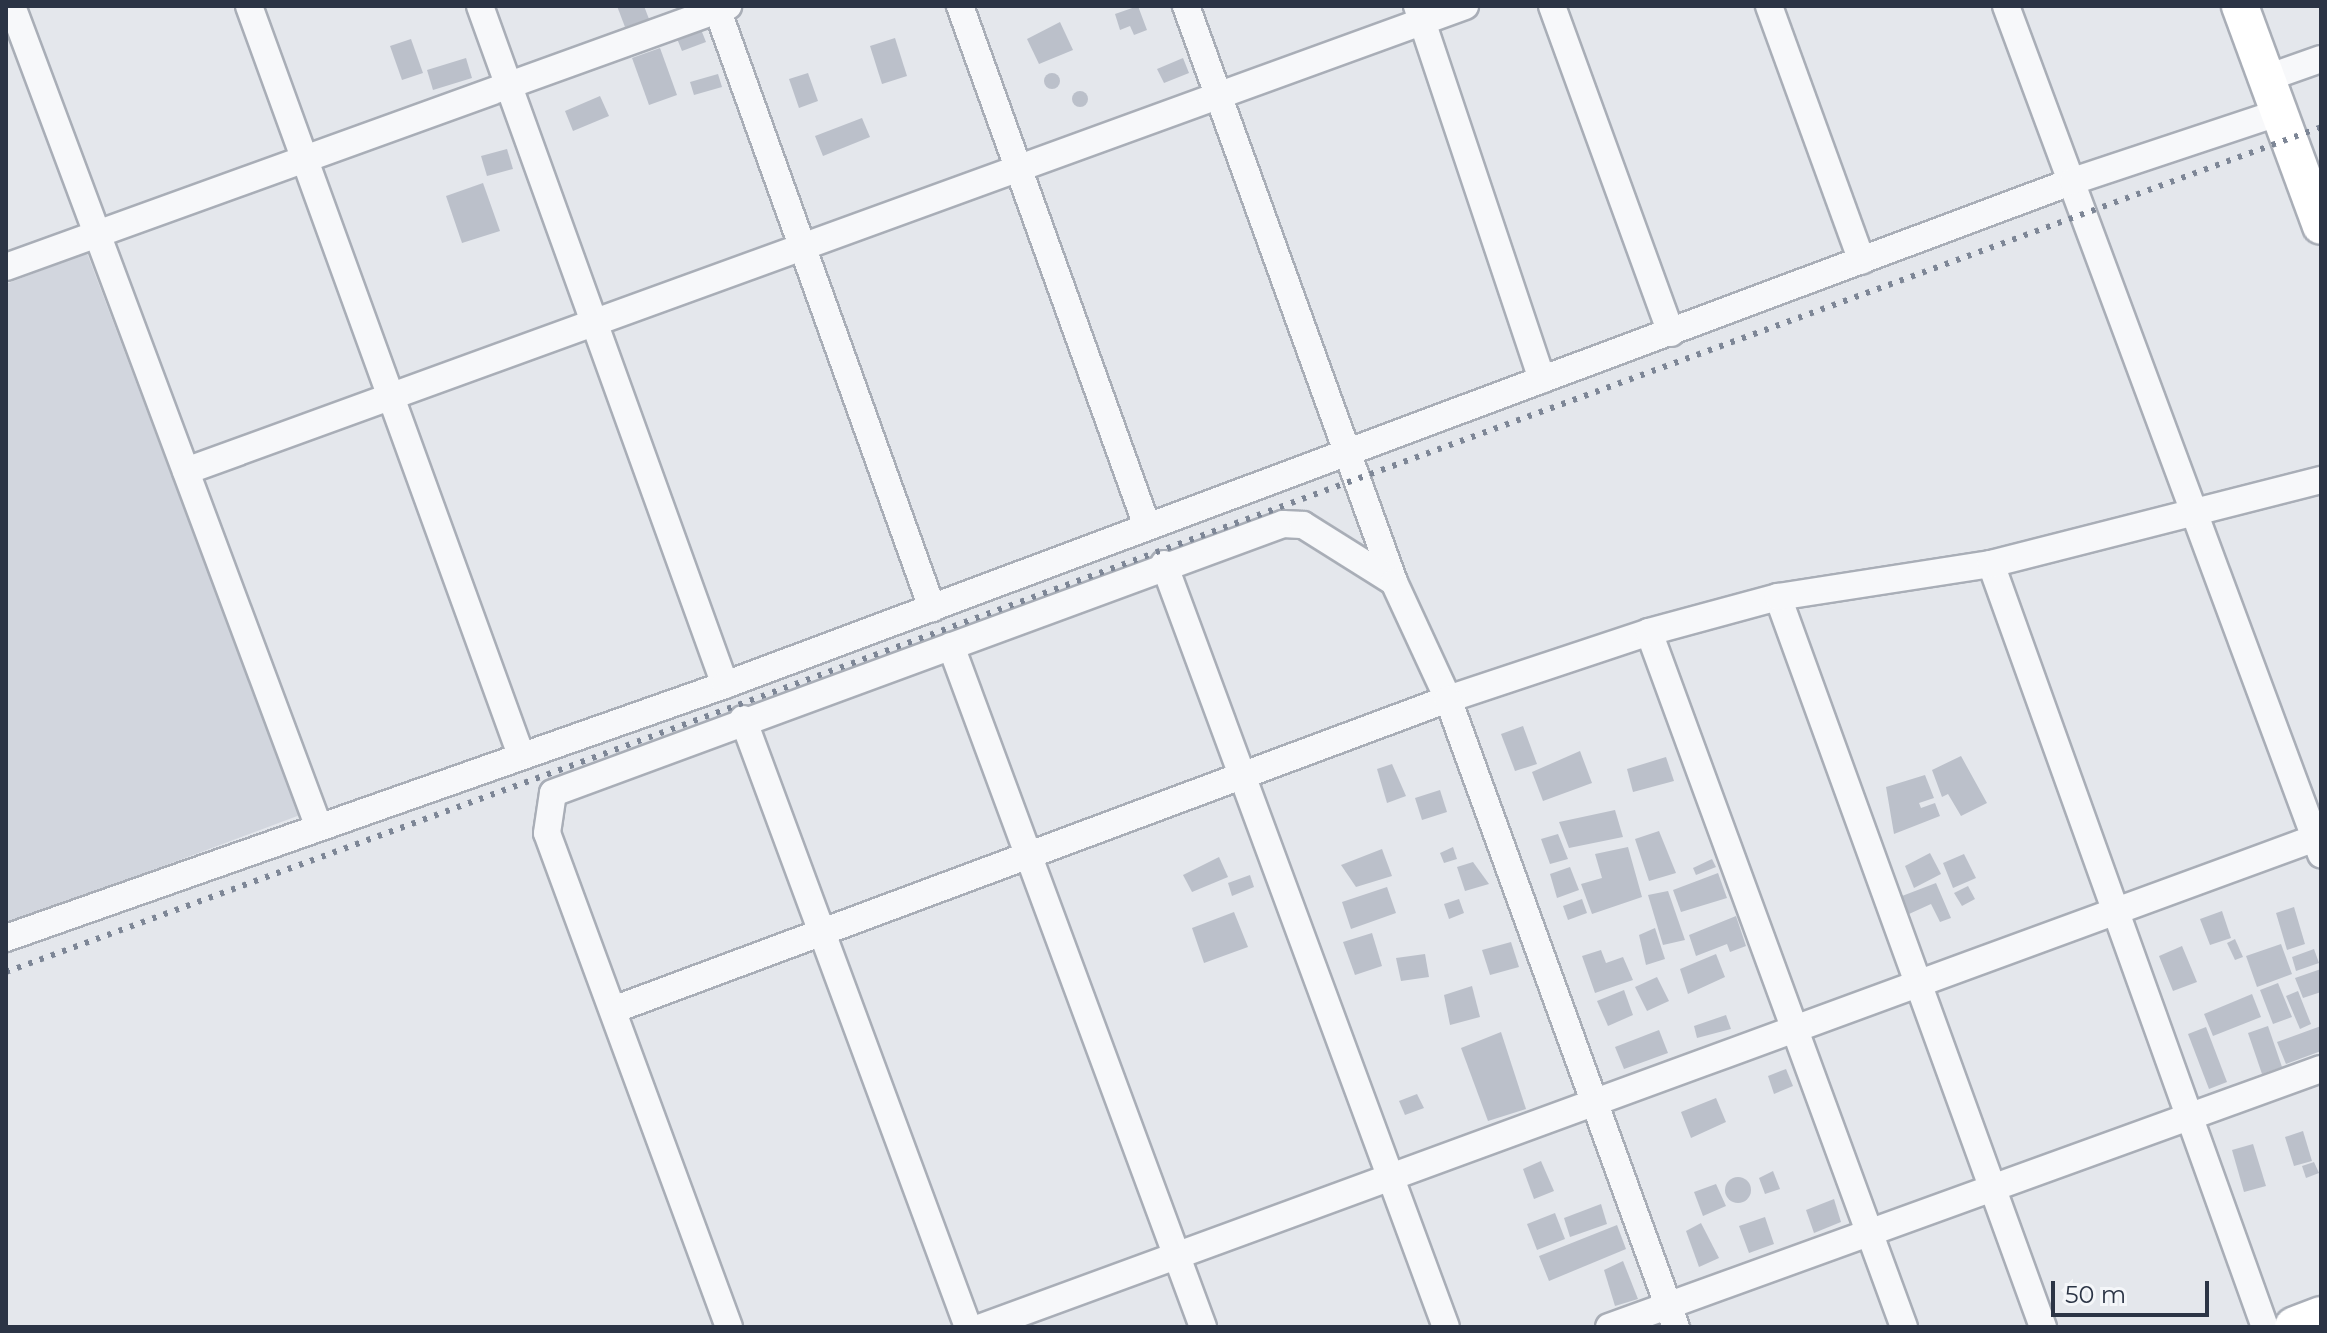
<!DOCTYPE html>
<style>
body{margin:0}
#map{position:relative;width:2327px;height:1333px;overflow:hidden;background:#e4e7ec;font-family:Montserrat,sans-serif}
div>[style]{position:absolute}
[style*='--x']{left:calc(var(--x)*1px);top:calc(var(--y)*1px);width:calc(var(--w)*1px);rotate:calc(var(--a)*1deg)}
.built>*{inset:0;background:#d2d6de}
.building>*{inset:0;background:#bbc0ca}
.round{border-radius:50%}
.roads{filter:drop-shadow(2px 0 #a9aeb7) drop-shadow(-2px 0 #a9aeb7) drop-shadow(0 2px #a9aeb7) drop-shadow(0 -2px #a9aeb7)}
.street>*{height:26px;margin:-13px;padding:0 13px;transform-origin:13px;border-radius:13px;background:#f7f8fa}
.secondary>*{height:36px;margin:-18px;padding:0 18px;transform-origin:18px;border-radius:18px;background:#fff}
.primary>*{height:40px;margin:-20px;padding:0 20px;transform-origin:20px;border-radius:20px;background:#fff}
.rail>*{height:6px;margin-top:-3px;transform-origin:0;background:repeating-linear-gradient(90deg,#7d8696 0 4px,transparent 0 12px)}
span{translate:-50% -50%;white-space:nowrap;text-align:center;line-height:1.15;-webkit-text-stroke:7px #f4f6f9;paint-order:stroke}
.frame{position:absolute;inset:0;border:8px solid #2b3445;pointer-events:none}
.scale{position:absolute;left:2051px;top:1281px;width:158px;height:36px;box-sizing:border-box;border:4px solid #2b3445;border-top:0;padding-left:10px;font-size:24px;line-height:28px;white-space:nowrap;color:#2b3445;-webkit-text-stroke:6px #f4f6f9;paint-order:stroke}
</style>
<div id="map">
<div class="built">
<div style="clip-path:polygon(87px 253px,300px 815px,6px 925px,6px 284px)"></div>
</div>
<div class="building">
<div style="clip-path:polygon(617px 6px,644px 6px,649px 19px,625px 27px)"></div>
<div style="clip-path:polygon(1138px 6px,1147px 30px,1134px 35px,1130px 26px,1120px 30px,1115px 14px)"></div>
<div style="clip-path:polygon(1060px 22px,1073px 50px,1039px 64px,1027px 39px)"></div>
<div style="clip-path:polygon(700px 27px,706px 42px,682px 51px,676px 36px)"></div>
<div style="clip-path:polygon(895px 38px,907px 76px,882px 84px,870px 46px)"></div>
<div style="clip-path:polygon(411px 39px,423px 73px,402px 80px,390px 46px)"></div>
<div style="clip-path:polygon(660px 48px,677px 95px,649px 105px,632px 58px)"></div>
<div style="clip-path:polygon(466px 58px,472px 78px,433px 90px,427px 70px)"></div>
<div style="clip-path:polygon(1183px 58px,1189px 73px,1164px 83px,1157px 69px)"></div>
<div style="clip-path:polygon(808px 73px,818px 101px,799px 108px,789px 79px)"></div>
<div class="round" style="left:1044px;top:73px;width:16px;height:16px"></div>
<div style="clip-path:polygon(718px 74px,722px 87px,694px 95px,690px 82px)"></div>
<div class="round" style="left:1072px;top:91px;width:16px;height:16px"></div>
<div style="clip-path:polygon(600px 96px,609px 116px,573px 131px,565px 111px)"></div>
<div style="clip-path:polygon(862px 118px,870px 137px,823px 156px,815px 136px)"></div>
<div style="clip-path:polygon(507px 149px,513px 169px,487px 176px,481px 156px)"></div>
<div style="clip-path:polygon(483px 183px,500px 231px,462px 243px,446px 196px)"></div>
<div style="clip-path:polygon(1523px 726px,1537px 764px,1515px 771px,1501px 734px)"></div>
<div style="clip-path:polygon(1580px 751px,1592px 783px,1543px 801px,1532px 772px)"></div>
<div style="clip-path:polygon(1961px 756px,1987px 803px,1961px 816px,1948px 794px,1942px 797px,1932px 770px)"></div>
<div style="clip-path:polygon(1666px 757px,1674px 781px,1633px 792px,1627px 769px)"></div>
<div style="clip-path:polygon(1392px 764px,1406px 796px,1387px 803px,1377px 769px)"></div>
<div style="clip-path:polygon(1925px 775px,1934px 798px,1919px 803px,1921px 808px,1935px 803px,1940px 816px,1894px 834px,1886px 787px)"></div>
<div style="clip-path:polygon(1440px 790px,1447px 812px,1422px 820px,1415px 798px)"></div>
<div style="clip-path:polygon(1615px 810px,1623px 837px,1569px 848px,1559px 822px)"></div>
<div style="clip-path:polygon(1659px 831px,1676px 873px,1649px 881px,1635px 839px)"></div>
<div style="clip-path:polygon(1558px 834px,1568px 859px,1550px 864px,1541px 839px)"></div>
<div style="clip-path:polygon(1453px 847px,1457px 859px,1444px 863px,1440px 853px)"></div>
<div style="clip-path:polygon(1628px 847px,1642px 897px,1592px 914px,1581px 884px,1602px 878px,1595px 854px)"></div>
<div style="clip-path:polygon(1382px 849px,1392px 876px,1356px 887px,1341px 865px)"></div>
<div style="clip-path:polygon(1930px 853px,1941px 874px,1914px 888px,1905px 866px)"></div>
<div style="clip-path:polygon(1964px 854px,1976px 878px,1953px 888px,1943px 863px)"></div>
<div style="clip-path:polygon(1219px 857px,1228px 877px,1192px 892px,1183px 875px)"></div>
<div style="clip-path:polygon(1712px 859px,1716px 867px,1696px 875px,1693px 868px)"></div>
<div style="clip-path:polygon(1473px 862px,1489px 884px,1465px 891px,1457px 867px)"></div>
<div style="clip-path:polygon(1570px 867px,1579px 890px,1557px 898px,1550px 874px)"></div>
<div style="clip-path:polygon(1718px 873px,1727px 898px,1681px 912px,1673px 890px)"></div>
<div style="clip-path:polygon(1250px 875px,1254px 887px,1232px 896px,1228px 883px)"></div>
<div style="clip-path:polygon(1936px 883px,1951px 918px,1940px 922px,1931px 904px,1909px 914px,1902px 896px)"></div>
<div style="clip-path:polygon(1968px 886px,1975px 899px,1962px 906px,1954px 893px)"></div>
<div style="clip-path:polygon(1387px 887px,1396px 913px,1351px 929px,1342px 902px)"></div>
<div style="clip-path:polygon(1668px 891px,1685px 940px,1663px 945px,1648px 895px)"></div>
<div style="clip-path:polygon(1459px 899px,1464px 913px,1449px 919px,1444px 904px)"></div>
<div style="clip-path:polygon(1582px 899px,1587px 913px,1568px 920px,1563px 906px)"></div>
<div style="clip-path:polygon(2294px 907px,2305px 944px,2287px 950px,2276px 913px)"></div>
<div style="clip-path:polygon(2222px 911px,2231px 938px,2210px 945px,2200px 919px)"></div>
<div style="clip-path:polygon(1234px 912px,1248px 947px,1204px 963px,1192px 928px)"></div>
<div style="clip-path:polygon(1736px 916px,1746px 946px,1730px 952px,1727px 944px,1696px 956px,1689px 935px)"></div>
<div style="clip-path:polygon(1655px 928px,1665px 959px,1646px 965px,1639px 935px)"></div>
<div style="clip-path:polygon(1372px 933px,1382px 966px,1355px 975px,1343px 942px)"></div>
<div style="clip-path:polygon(2235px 939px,2243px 957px,2235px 960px,2227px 943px)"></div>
<div style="clip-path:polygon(1511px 942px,1519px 967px,1490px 975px,1482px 950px)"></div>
<div style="clip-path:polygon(2281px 944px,2292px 974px,2257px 987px,2246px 956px)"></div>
<div style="clip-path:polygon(2182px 946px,2197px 982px,2173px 991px,2159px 956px)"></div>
<div style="clip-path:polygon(2314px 949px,2319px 963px,2296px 971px,2292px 957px)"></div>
<div style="clip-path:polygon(1601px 950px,1606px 963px,1623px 957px,1633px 980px,1595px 993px,1582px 956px)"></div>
<div style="clip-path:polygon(1425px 954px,1429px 977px,1401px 981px,1396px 958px)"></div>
<div style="clip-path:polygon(1716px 954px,1725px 977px,1688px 994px,1680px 969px)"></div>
<div style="clip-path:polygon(2321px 969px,2321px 992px,2303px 998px,2295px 978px)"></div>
<div style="clip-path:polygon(1657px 977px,1669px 1001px,1647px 1011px,1635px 987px)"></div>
<div style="clip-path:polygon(2278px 983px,2292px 1017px,2273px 1024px,2260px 990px)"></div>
<div style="clip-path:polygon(1472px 986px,1480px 1017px,1450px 1025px,1444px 995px)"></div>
<div style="clip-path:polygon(1624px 990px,1633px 1015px,1608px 1026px,1597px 1001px)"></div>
<div style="clip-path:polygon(2298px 991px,2311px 1024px,2300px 1029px,2286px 996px)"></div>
<div style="clip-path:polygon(2252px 994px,2261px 1017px,2213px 1036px,2204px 1014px)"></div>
<div style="clip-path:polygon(1726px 1015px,1731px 1029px,1697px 1038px,1694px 1026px)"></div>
<div style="clip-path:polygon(2268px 1026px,2282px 1067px,2262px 1074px,2248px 1033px)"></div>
<div style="clip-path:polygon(2321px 1026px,2321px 1051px,2286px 1064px,2277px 1042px)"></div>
<div style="clip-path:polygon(2206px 1027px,2227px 1082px,2209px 1089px,2188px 1034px)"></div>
<div style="clip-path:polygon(1659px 1030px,1668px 1053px,1624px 1069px,1615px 1047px)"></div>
<div style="clip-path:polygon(1501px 1032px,1526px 1109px,1488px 1121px,1461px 1048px)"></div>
<div style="clip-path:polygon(1786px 1069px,1793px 1086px,1774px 1094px,1768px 1076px)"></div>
<div style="clip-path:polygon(1417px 1094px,1424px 1108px,1405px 1115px,1399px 1101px)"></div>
<div style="clip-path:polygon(1716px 1098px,1726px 1122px,1691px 1138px,1681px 1112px)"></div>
<div style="clip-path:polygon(2303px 1131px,2312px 1161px,2294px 1166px,2285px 1137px)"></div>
<div style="clip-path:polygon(2253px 1144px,2266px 1186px,2244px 1192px,2232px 1150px)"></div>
<div style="clip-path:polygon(1541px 1161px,1554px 1191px,1534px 1199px,1523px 1169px)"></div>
<div style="clip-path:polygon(2314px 1162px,2319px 1173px,2306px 1178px,2302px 1166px)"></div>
<div style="clip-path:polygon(1773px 1171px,1780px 1189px,1765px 1194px,1759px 1178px)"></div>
<div class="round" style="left:1725px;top:1177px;width:26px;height:26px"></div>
<div style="clip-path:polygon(1716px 1184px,1726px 1206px,1703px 1216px,1694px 1192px)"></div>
<div style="clip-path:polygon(1834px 1199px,1841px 1222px,1814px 1233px,1806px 1210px)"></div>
<div style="clip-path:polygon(1601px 1204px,1607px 1224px,1570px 1237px,1564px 1218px)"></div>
<div style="clip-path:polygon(1555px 1213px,1565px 1239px,1537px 1250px,1527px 1224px)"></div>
<div style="clip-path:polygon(1765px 1217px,1774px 1244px,1749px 1253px,1739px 1226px)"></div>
<div style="clip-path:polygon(1701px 1223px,1719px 1258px,1699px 1267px,1686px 1231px)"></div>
<div style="clip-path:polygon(1617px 1225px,1626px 1249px,1549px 1281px,1539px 1256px)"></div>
<div style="clip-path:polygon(1623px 1261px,1638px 1299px,1615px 1306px,1604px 1270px)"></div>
</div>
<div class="roads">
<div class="street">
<div style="--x:12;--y:6;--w:874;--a:69.51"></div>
<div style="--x:249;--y:6;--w:797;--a:70.04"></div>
<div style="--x:480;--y:6;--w:722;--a:70.16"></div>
<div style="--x:716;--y:6;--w:640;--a:70.26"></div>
<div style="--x:960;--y:6;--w:553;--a:70.22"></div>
<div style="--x:1186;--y:6;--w:612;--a:70.14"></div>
<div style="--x:1417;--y:6;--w:394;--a:71.5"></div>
<div style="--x:1552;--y:6;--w:348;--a:70"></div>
<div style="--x:1769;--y:6;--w:271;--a:70"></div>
<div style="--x:2006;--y:6;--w:905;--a:69.62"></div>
<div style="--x:2267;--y:78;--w:57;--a:-19.4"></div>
<div style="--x:6;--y:267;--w:768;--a:-19.87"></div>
<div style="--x:186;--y:471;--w:1361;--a:-19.98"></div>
<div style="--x:1164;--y:564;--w:813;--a:69.72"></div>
<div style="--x:1991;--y:564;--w:811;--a:70.25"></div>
<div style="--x:1778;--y:597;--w:777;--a:70.05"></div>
<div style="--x:1649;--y:632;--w:740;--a:69.85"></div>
<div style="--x:951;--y:646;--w:726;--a:69.69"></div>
<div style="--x:743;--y:719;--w:648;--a:69.69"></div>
<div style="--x:6;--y:938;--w:762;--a:-19.39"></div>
<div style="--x:725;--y:685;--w:1439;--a:-20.5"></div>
<div style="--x:2073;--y:181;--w:216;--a:-18.4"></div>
<div style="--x:613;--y:1010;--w:891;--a:-20.43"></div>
<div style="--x:1448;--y:699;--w:212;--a:-18.4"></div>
<div style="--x:1649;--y:632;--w:134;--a:-15.2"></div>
<div style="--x:1778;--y:597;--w:216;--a:-8.8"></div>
<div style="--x:1991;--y:564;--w:341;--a:-14.3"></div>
<div style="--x:729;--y:1327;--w:526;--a:-110.22"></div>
<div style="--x:547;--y:833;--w:40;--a:-81.5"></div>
<div style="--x:553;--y:793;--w:778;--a:-20.23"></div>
<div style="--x:1283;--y:524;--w:20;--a:3"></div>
<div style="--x:1303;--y:525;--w:107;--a:32.1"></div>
<div style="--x:1394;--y:582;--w:129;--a:65.2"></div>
<div style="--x:1448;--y:699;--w:668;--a:70.05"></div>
<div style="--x:982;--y:1327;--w:1426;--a:-20.14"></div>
<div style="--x:1609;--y:1327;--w:757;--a:-19.92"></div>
</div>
<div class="secondary">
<div style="--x:2240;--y:6;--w:234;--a:69.8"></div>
</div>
<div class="primary">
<div style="--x:2295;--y:1327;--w:28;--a:-21"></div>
</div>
</div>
<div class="rail">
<div style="--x:6;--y:972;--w:2464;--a:-20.05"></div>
</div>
<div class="frame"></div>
<div class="scale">50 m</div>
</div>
